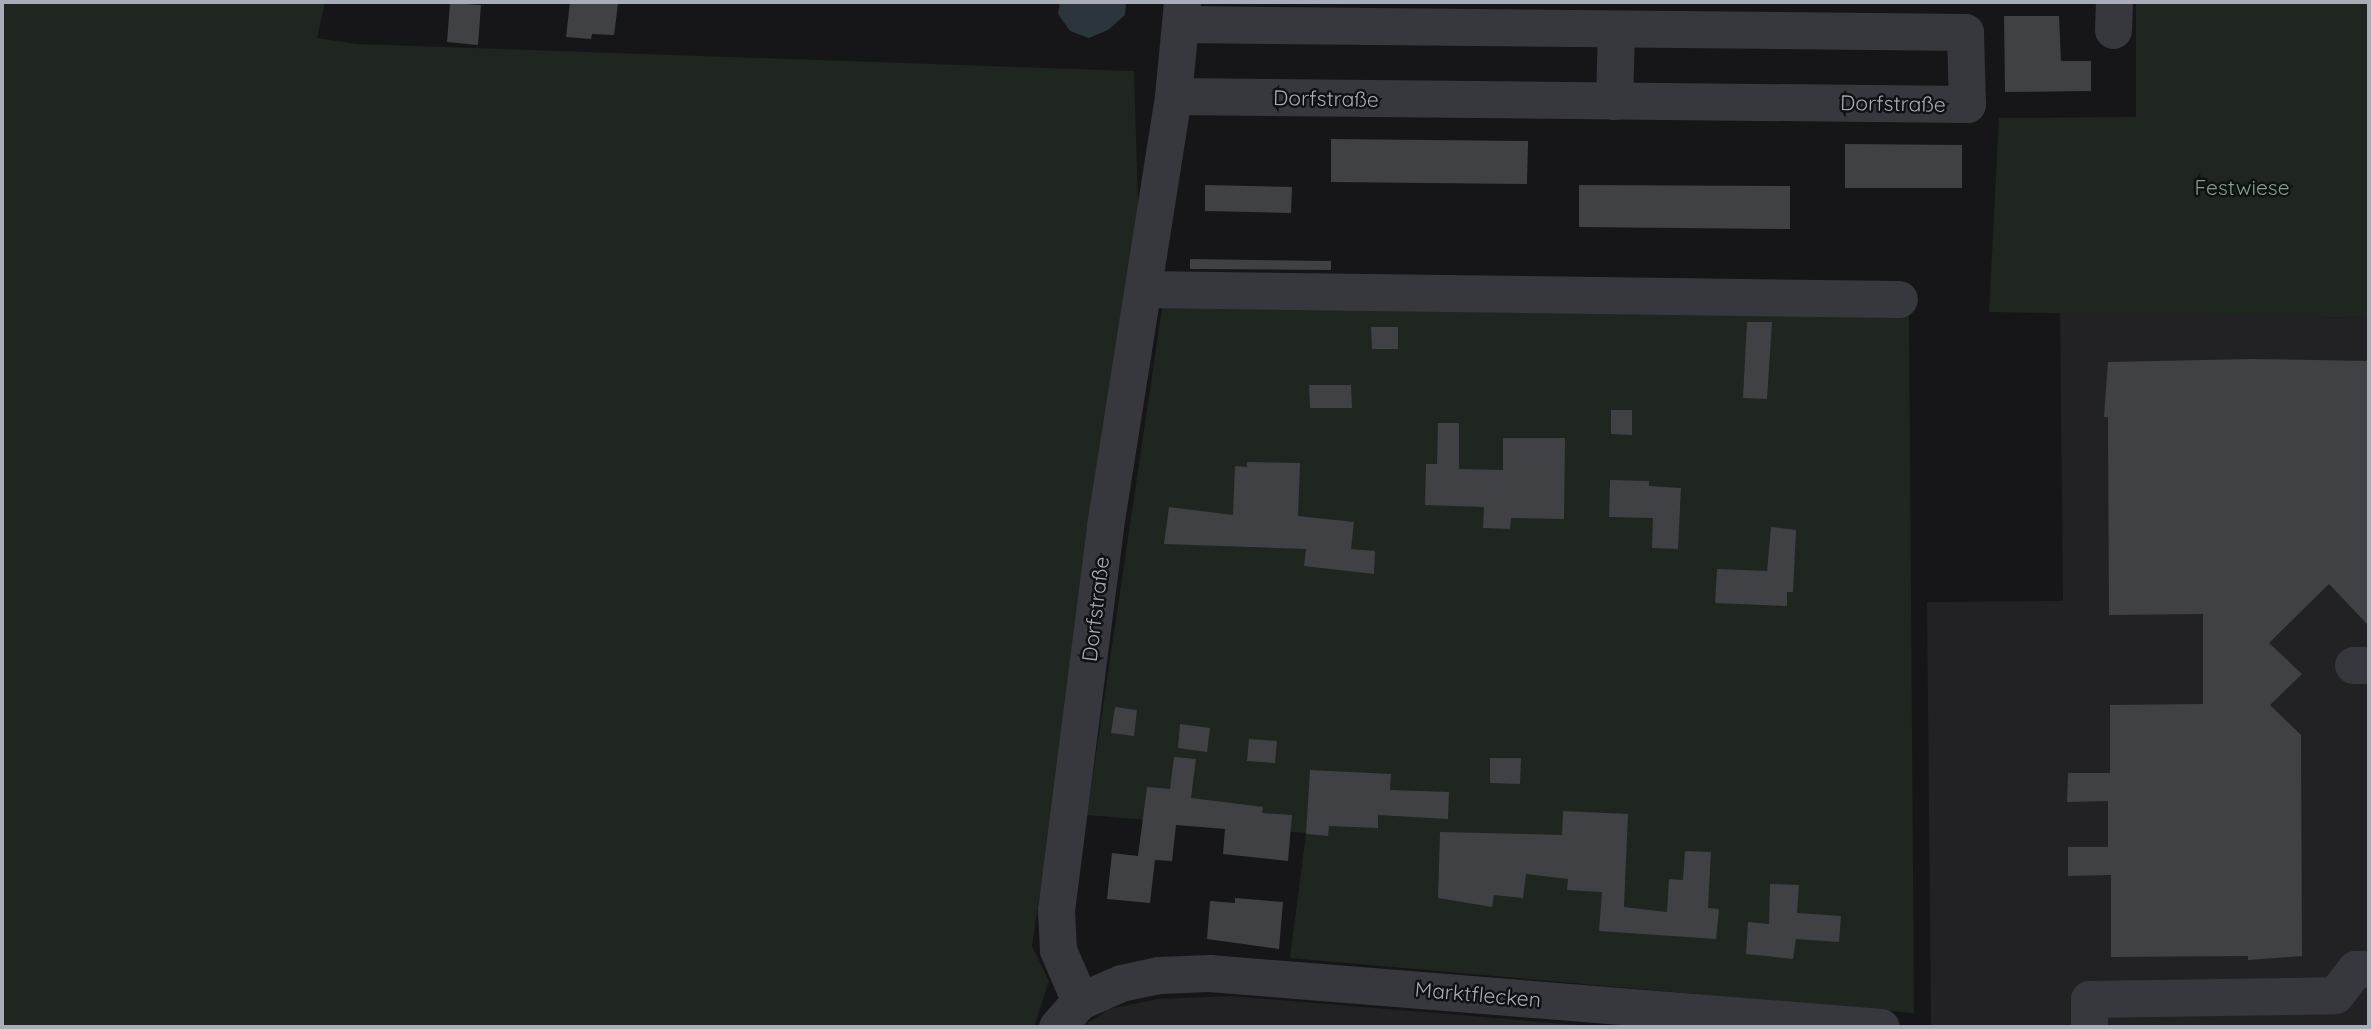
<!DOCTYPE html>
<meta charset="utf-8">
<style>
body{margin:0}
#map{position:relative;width:2371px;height:1029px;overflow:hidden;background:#161618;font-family:Quicksand,sans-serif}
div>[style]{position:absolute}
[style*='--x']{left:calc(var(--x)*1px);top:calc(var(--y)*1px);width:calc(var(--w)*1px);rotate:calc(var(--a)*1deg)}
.built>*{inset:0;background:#222225}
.green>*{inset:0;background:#1e261f}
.water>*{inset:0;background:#2c353c}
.building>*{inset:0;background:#404145}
.minor>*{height:37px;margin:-18.5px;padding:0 18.5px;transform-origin:18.5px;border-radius:18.5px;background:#37383d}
span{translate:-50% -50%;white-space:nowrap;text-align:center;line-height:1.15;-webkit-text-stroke:5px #111113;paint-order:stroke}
.street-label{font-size:21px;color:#a8adb8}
.park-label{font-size:21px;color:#7fa381}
.frame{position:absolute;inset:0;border:4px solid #a8adb8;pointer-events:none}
</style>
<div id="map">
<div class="built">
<div style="clip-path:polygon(2060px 312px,2369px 318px,2369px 1027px,1931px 1027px,1927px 602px,2063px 601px)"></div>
<div style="clip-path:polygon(1231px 996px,1603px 1027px,1081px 1027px,1109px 1009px,1158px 999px)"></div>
</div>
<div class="green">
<div style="clip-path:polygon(2px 2px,325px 2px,317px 38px,357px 44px,1134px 71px,1139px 232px,1032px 946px,1049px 981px,1034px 1027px,2px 1027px)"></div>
<div style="clip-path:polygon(2136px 2px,2369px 2px,2369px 318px,1989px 312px,1999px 118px,2136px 117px)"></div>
<div style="clip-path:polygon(1164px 295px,1909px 310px,1914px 1013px,1290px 958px,1306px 833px,1087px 815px)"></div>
</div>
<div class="water">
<div style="clip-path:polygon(1060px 2px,1126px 2px,1125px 15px,1108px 30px,1089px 38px,1070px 31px,1058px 14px)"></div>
</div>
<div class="building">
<div style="clip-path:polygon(570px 2px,618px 4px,614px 35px,592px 34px,591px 39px,566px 37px)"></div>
<div style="clip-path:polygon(450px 3px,481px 5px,478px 45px,447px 42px)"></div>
<div style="clip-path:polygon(2004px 16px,2059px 16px,2061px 61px,2091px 61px,2091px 91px,2005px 92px)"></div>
<div style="clip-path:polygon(1331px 139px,1528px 141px,1527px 184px,1331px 182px)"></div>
<div style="clip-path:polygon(1845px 144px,1962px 145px,1962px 188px,1845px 188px)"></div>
<div style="clip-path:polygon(1205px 185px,1292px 187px,1291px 213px,1205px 211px)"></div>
<div style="clip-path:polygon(1579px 185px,1790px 186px,1790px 229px,1579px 227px)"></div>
<div style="clip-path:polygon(1190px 259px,1331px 261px,1331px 270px,1190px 269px)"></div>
<div style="clip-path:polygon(1747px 322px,1772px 322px,1767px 399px,1743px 398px)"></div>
<div style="clip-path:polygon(1371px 327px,1398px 327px,1398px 349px,1372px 349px)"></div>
<div style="clip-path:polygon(2252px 359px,2369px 361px,2369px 626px,2329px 584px,2269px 643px,2302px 674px,2270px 705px,2301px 735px,2302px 956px,2248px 960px,2248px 956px,2111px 957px,2111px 875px,2068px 876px,2068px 847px,2108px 847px,2108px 801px,2067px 802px,2068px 773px,2110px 773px,2110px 705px,2203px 704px,2203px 614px,2109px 615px,2108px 417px,2104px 417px,2108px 362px)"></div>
<div style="clip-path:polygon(1309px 385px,1351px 385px,1352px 408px,1310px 408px)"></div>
<div style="clip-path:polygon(1611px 410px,1632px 410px,1632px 435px,1611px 434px)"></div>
<div style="clip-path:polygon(1438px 423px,1459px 423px,1459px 469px,1503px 470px,1503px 438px,1565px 438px,1564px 519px,1511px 518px,1510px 529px,1483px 528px,1484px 507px,1425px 505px,1426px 464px,1437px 464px)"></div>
<div style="clip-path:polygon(1247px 462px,1300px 463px,1298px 516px,1354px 522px,1351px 549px,1375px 551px,1374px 574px,1304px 566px,1306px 549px,1164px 544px,1169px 507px,1233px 515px,1235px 466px,1247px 467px)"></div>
<div style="clip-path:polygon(1610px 480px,1649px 481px,1649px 486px,1681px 488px,1678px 549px,1652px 548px,1653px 518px,1609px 517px)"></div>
<div style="clip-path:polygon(1771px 527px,1796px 530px,1793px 592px,1787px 592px,1787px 606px,1715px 603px,1717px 569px,1767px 571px)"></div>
<div style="clip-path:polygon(1115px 707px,1137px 710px,1134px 736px,1111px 733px)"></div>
<div style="clip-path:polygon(1180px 724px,1210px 728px,1207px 752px,1178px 748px)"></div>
<div style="clip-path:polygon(1249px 739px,1277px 741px,1275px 763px,1247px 761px)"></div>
<div style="clip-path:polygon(1174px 757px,1196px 759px,1191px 798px,1263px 807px,1262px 813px,1292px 815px,1288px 861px,1223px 854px,1225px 829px,1176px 825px,1172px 861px,1155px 860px,1150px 903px,1107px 899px,1112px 853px,1138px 856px,1147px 787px,1170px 789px)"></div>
<div style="clip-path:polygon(1490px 758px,1521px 758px,1520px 784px,1490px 783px)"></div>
<div style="clip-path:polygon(1310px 770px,1391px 774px,1390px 790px,1449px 792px,1448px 819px,1378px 815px,1378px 828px,1329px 826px,1328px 836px,1306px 834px)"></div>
<div style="clip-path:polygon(1563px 811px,1628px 814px,1624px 907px,1667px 912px,1669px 879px,1683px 880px,1685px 851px,1711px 852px,1708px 908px,1719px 909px,1716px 939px,1599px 931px,1602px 892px,1567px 890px,1568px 879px,1526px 874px,1523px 898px,1494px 895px,1492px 907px,1438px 898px,1440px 832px,1562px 835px)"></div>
<div style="clip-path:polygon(1770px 884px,1799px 885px,1797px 913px,1841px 916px,1839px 942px,1796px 939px,1793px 959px,1746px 954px,1748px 922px,1769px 924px)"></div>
<div style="clip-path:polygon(1235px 898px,1283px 902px,1279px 949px,1207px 939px,1210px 901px,1235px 903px)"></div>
</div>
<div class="minor">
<div style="--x:2113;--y:30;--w:28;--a:-88"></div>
<div style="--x:1173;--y:96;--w:794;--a:0.58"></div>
<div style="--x:1967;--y:104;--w:72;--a:-91.6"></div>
<div style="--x:1965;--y:32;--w:785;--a:-179.42"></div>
<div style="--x:1614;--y:101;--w:72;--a:-88.4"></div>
<div style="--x:1144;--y:289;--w:755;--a:0.76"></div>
<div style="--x:2353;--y:665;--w:16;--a:0"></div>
<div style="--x:1080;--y:1001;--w:56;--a:-113.3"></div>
<div style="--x:1058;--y:950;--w:40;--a:-92.9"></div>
<div style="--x:1056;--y:910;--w:387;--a:-82.7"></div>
<div style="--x:1105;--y:526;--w:435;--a:-81"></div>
<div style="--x:1173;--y:96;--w:94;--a:-84.5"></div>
<div style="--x:1057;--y:1027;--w:35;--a:-49"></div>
<div style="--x:1080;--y:1001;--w:45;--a:-23.7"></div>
<div style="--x:1121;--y:983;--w:39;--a:-12"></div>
<div style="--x:1159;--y:975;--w:50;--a:-2.3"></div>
<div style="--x:1209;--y:973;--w:674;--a:4.59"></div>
<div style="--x:2089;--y:1027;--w:28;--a:-90"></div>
<div style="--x:2089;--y:999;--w:246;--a:-0.9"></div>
<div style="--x:2335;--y:995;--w:33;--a:-52"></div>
<div style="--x:2355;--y:969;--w:14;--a:0"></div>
</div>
<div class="street-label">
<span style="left:1326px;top:98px;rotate:1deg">Dorfstraße</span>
<span style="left:1893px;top:103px;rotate:1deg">Dorfstraße</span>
<span style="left:1095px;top:609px;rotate:-83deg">Dorfstraße</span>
<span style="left:1478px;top:994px;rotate:5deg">Marktflecken</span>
</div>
<div class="park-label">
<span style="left:2242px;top:187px">Festwiese</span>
</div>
<div class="frame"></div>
</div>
